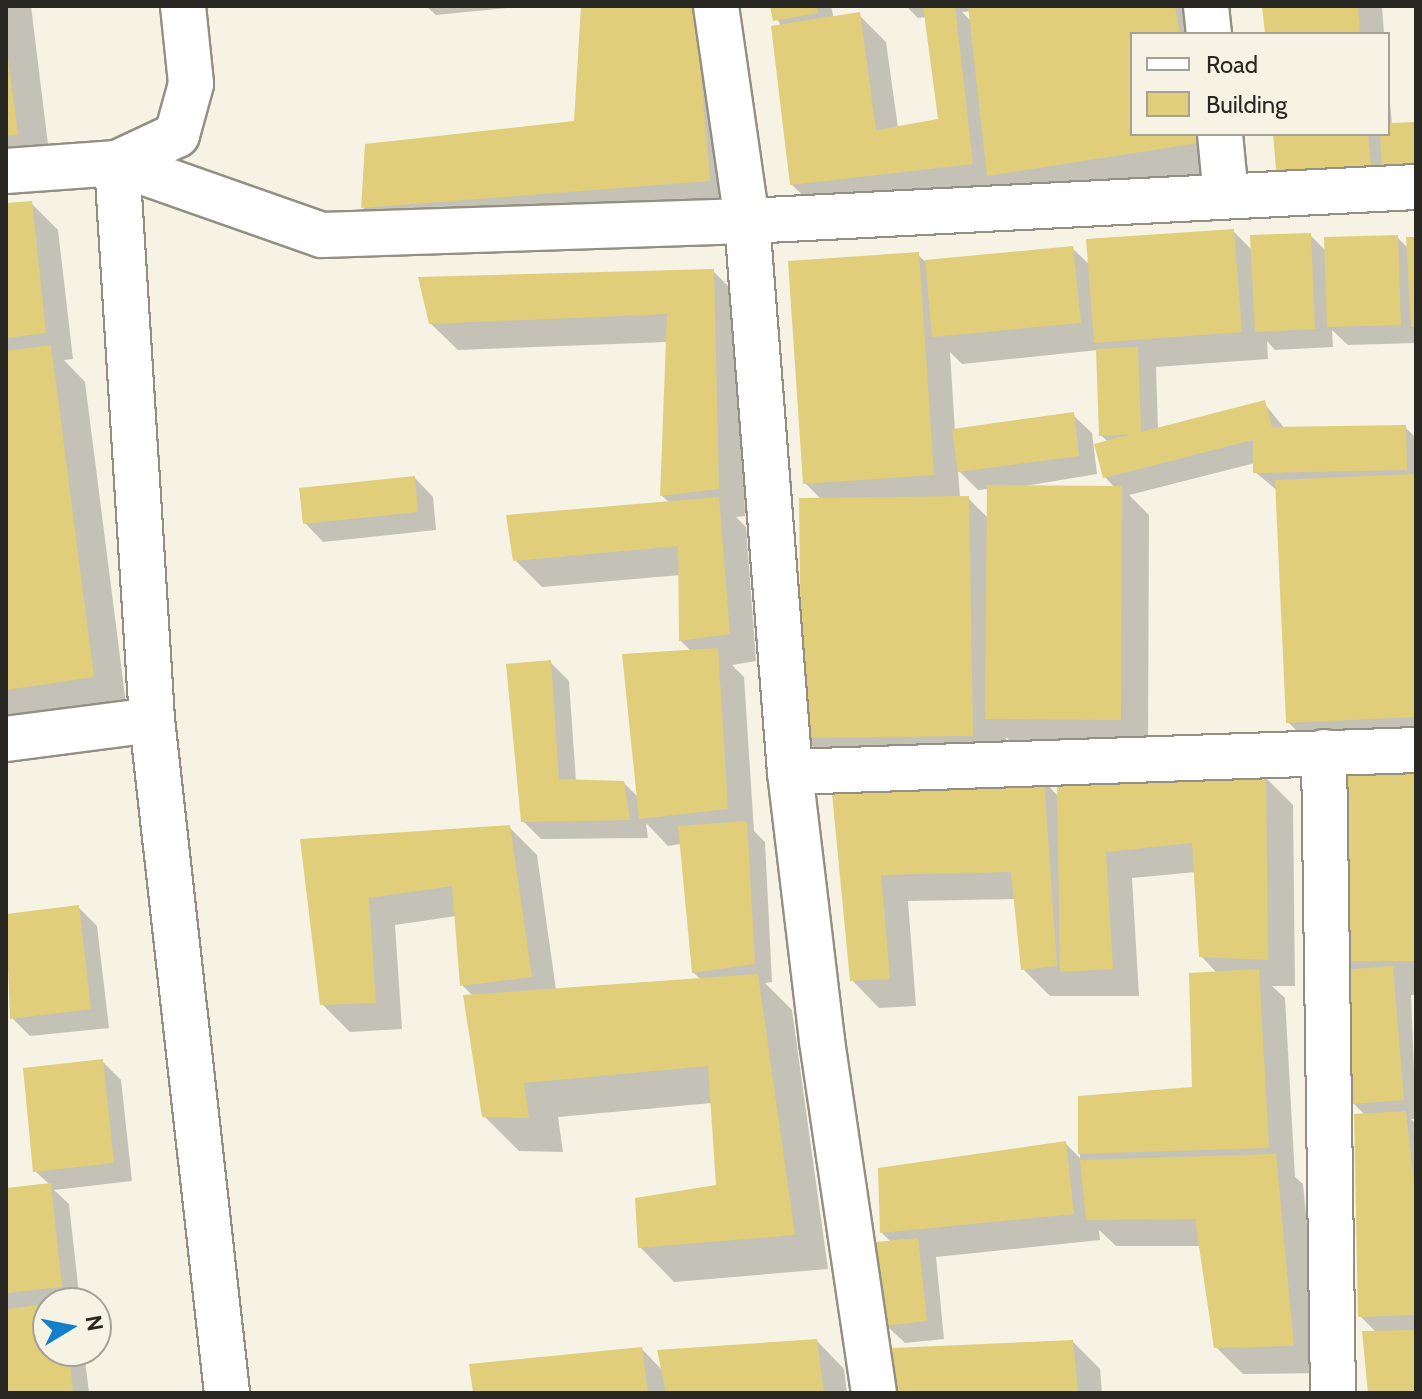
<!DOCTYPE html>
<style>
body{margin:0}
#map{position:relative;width:1422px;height:1399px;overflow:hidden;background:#f6f3e4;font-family:Cabin,sans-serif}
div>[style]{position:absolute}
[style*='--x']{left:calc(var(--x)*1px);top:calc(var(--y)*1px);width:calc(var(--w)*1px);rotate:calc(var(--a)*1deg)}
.shadow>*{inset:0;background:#0003}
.building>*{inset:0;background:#e1ce7a}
.roads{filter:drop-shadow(2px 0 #939083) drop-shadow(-2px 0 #939083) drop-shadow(0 2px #939083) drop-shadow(0 -2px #939083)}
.street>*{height:44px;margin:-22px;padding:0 22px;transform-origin:22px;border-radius:22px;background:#fff}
span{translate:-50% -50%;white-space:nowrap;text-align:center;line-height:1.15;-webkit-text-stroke:6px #f6f3e4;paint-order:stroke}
.frame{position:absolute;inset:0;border:8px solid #292722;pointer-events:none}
.legend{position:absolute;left:1130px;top:32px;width:260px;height:104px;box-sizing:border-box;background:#f6f3e4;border:2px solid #a4a196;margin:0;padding:10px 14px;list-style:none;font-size:24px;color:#292722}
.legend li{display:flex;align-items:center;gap:16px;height:40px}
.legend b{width:40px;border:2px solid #a4a196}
.north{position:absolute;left:32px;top:1287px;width:80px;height:80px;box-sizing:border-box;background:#f6f3e4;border:2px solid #a4a196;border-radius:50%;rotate:80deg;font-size:22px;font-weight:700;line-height:32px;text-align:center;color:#292722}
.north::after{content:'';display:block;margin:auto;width:28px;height:36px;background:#137fc9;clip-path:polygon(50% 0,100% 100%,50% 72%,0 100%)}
</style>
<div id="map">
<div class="shadow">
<div style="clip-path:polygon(6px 6px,31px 6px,51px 169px,6px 170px)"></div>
<div style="clip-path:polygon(426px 6px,527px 6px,436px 15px)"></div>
<div style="clip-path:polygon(583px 6px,726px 6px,743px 215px,398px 242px,363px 208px,576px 123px)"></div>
<div style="clip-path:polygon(evenodd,772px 6px,831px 6px,834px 19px,859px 15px,886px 42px,898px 128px,940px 121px,926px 17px,918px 18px,906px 6px,1198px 6px,1207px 34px,1132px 34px,1132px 134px,1224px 134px,1232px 177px,1024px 210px,999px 184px,1000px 191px,819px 211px,791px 184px,781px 27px,772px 6px,971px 11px,972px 22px,962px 12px,971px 11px)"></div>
<div style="clip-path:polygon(1264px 6px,1382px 6px,1384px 34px,1267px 34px)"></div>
<div style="clip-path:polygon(1388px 79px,1392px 125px,1416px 124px,1397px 185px,1275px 134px,1388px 134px)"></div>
<div style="clip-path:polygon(31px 203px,58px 230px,73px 359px,64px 360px,85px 382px,127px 712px,6px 729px,6px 205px)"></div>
<div style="clip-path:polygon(evenodd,1233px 231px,1253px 251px,1310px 235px,1326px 251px,1397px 237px,1409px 249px,1416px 239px,1416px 343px,1348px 345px,1332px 330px,1333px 347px,1275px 350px,1267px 341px,1268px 359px,1156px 367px,1158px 430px,1264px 403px,1285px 429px,1405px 427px,1416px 438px,1416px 745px,1315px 749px,1288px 722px,1278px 491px,1255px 472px,1255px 463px,1129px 495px,1149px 515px,1148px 747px,1015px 746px,1006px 737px,1007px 770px,839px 772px,804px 738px,822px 500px,805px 483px,918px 255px,926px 262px,1072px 248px,1091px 266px,1233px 231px,1098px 350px,1101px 435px,1108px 442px,1105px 477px,1115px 488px,1019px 487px,1097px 474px,1092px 433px,1073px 415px,955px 431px,950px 352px,962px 364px,1098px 350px,1233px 231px,958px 470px,978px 490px,989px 489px,988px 518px,968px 498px,960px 498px,958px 470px)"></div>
<div style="clip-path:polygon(713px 271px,740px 298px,745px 516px,736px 517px,746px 527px,756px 661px,732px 665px,744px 677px,754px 831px,765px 842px,772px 982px,765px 983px,792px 1010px,828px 1269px,674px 1282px,640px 1247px,718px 1186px,712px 1103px,558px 1117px,563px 1152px,519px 1151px,484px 1116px,473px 996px,462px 985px,456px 916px,395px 925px,402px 1029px,350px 1032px,322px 1004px,303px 841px,510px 828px,537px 855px,556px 990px,701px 980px,693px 972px,681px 844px,668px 846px,646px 823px,648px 838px,541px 839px,523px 821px,550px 662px,569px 681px,576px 781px,624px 783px,639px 798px,692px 652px,681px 641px,681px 575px,542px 587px,515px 560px,670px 503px,662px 496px,668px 342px,458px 350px,430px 323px)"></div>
<div style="clip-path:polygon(415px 478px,433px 497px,436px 530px,323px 542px,305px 523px)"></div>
<div style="clip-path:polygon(1416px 773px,1416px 995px,1411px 995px,1416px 1119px,1411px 1119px,1416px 1124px,1416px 1393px,1370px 1393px,1377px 1333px,1360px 1316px,1365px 1115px,1353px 1103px,1338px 960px)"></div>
<div style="clip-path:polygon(1266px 778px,1293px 805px,1295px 986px,1272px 986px,1285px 998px,1295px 1177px,1303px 1184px,1321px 1373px,1243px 1374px,1216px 1347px,1201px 1246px,1116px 1246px,1099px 1230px,1100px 1240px,936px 1257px,944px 1339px,905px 1343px,886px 1325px,892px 1243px,882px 1233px,1065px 1143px,1080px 1158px,1080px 1098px,1194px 1089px,1218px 974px,1201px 956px,1196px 872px,1132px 878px,1139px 996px,1050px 996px,1023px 969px,1016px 899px,908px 901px,916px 1006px,879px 1008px,852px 980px,833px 785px,1044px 781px,1059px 797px)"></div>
<div style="clip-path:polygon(79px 908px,97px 926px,109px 1028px,30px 1036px,12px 1018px,6px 916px)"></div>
<div style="clip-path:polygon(102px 1061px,121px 1080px,132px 1181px,54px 1190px,69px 1204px,80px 1303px,48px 1303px,48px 1351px,84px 1351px,89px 1393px,6px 1393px,6px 1190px,50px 1185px,35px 1171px)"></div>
<div style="clip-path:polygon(817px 1341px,844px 1369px,847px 1393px,475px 1393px,642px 1349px,663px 1371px)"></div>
<div style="clip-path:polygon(1073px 1342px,1100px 1369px,1102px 1393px,899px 1390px)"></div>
</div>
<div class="building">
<div style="clip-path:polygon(581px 6px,695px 6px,710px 181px,361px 208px,365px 144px,574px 121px)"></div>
<div style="clip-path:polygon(770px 6px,817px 6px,818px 13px,773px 21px)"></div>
<div style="clip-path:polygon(923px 6px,955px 6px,973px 164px,790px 185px,771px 26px,860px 12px,876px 130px,938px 119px)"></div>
<div style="clip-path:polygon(968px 6px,1175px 6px,1180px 34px,1132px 34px,1132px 134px,1197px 134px,1198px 143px,987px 176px)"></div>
<div style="clip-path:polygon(1262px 6px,1358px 6px,1360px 34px,1265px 34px)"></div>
<div style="clip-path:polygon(6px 57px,8px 57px,18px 135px,6px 136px)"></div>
<div style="clip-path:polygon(1416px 122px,1416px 171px,1382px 173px,1380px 134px,1388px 134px,1388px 123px)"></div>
<div style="clip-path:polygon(1273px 134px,1368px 134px,1372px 173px,1277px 181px)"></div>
<div style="clip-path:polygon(32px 201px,46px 333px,6px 338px,6px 203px)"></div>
<div style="clip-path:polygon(1234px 229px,1242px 332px,1094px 343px,1086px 239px)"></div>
<div style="clip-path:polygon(1311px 233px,1315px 329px,1255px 332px,1250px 235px)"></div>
<div style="clip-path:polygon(1398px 235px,1401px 325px,1327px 327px,1324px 237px)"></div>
<div style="clip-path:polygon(1406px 237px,1416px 237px,1416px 327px,1411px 327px)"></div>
<div style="clip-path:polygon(1073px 246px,1081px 323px,932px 337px,925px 260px)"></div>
<div style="clip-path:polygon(919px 252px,934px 475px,803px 484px,788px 261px)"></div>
<div style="clip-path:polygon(714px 269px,719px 489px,660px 496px,667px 314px,429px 324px,418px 277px)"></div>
<div style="clip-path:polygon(51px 345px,94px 677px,6px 690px,6px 351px)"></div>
<div style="clip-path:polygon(1138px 347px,1141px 432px,1265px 400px,1272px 427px,1406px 425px,1407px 470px,1253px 473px,1253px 440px,1103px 478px,1094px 444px,1131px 434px,1099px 436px,1096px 349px)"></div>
<div style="clip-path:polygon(1074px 412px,1079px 456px,958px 472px,952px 429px)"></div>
<div style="clip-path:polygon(1415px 474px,1416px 717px,1286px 723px,1275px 480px)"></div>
<div style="clip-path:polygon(415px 476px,418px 512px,303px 524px,299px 488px)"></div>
<div style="clip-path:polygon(987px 485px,1122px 486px,1121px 720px,985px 719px)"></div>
<div style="clip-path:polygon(969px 496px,973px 736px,802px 738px,799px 498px)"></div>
<div style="clip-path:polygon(719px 497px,730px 634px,679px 641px,678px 546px,513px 561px,506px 515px)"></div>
<div style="clip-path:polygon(718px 648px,728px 809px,639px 819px,622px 654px)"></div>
<div style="clip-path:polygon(551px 660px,559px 779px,624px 781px,630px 820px,521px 822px,506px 664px)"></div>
<div style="clip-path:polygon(1416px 771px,1416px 961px,1336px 961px,1338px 774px)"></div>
<div style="clip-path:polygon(1266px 776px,1268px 960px,1199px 957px,1192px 843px,1106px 852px,1113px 969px,1060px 972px,1057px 781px)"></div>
<div style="clip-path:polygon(1044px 779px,1057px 966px,1021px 970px,1011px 872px,881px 875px,890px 979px,850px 981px,831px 783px)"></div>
<div style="clip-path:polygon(747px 821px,755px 964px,692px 973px,678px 826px)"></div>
<div style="clip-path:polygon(510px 825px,532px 977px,460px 986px,452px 886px,369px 898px,376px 1003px,320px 1005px,300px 839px)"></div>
<div style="clip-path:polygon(79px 905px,91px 1009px,10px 1019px,6px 914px)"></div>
<div style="clip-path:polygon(1393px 966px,1404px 1100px,1352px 1104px,1341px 970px)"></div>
<div style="clip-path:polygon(1259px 969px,1269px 1148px,1078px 1154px,1078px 1096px,1192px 1087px,1189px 973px)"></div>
<div style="clip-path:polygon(758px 974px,795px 1235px,638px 1248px,635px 1198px,716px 1185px,708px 1066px,524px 1083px,529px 1118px,482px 1117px,463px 995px)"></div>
<div style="clip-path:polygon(103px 1059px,114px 1163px,33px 1172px,23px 1068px)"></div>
<div style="clip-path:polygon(1406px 1111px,1416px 1203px,1416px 1315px,1358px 1317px,1354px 1114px)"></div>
<div style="clip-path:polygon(1066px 1141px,1074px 1214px,880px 1233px,878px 1168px)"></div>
<div style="clip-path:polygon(1276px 1154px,1294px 1346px,1214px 1348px,1195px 1219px,1086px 1220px,1080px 1160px)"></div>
<div style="clip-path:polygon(51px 1183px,62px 1287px,6px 1293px,6px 1188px)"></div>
<div style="clip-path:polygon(918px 1238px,927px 1321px,884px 1326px,875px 1242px)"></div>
<div style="clip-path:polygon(48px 1304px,48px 1351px,69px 1351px,73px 1393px,6px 1393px,6px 1309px)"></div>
<div style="clip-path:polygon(1416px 1330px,1416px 1393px,1368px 1393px,1362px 1331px)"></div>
<div style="clip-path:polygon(817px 1339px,824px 1393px,666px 1393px,657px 1350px)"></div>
<div style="clip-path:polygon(1073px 1340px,1078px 1393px,897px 1391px,892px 1348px)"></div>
<div style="clip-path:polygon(642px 1347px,648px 1393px,473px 1393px,469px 1364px)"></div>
</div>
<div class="roads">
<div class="street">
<div style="--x:183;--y:6;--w:78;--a:84.1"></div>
<div style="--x:191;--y:84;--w:53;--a:105.4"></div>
<div style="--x:177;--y:135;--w:66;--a:155"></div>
<div style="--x:117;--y:163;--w:558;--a:86.4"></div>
<div style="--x:152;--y:720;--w:677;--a:83.64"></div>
<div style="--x:716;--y:6;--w:217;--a:81.8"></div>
<div style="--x:747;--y:221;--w:553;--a:85.54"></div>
<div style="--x:790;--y:772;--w:271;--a:83.2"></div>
<div style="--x:822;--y:1041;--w:356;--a:81.6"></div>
<div style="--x:1206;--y:6;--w:28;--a:84"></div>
<div style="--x:1220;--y:134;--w:62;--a:84.5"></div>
<div style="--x:6;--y:171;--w:111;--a:-4.1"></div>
<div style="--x:117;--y:163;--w:217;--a:19.4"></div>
<div style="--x:322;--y:235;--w:425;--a:-1.9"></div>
<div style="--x:747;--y:221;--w:670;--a:-2.91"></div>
<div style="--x:6;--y:739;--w:147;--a:-7.4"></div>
<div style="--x:1324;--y:752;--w:641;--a:89.2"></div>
<div style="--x:790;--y:772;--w:626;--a:-2.01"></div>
</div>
</div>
<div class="frame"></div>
<ul class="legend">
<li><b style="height:10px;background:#fff"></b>Road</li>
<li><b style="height:22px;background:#e1ce7a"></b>Building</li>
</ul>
<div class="north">N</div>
</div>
